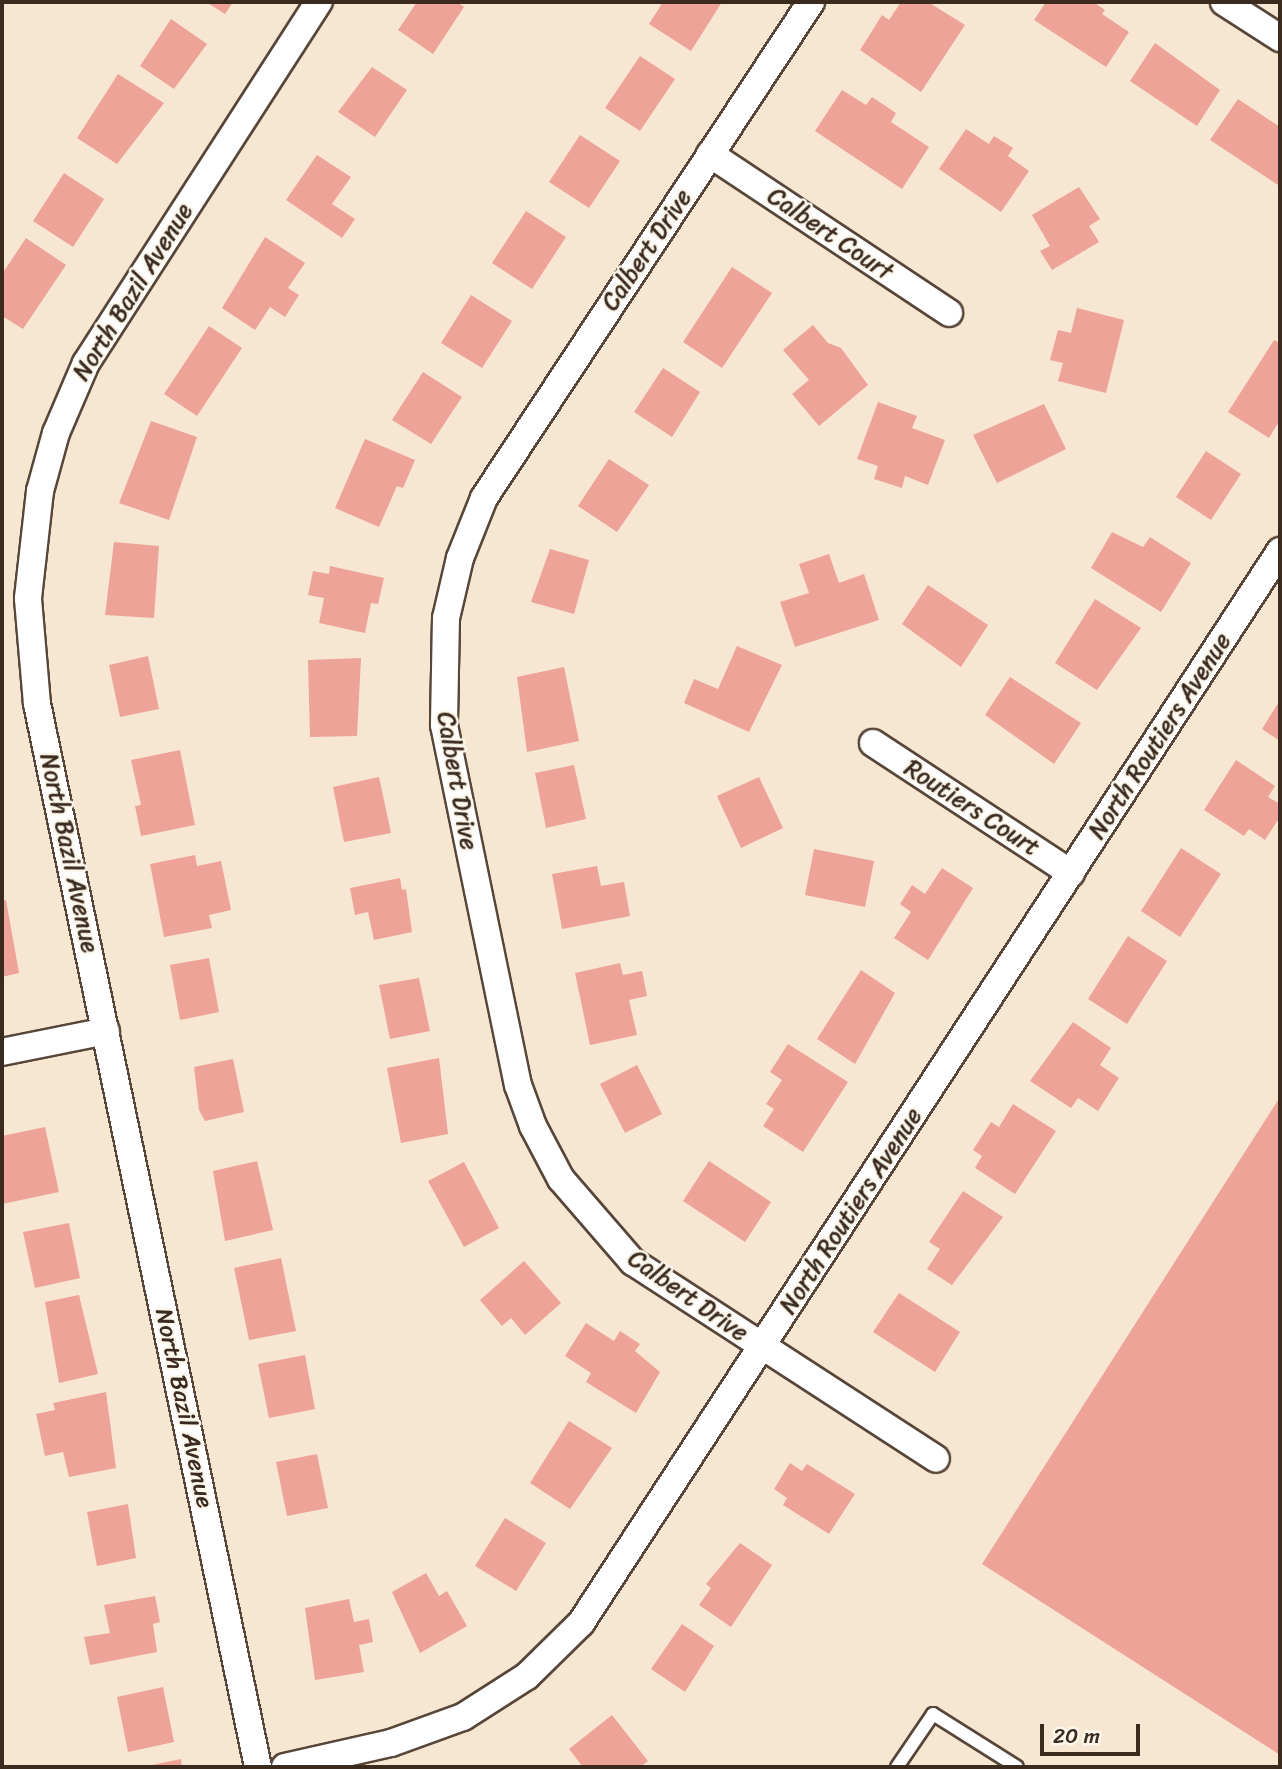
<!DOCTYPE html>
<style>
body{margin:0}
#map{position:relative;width:1282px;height:1769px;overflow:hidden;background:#f7e7d2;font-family:Sriracha,sans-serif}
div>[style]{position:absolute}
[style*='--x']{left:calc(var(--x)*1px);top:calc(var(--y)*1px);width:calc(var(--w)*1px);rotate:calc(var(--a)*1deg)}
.building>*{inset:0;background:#eda398}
.roads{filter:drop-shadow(2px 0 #574639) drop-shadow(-2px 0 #574639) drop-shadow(0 2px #574639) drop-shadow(0 -2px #574639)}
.lane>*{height:12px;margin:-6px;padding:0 6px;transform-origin:6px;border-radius:6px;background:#fff}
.street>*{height:26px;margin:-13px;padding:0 13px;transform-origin:13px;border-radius:13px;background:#fff}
span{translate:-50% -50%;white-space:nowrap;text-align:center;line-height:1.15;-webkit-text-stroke:5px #fbf7ec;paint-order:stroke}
.street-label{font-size:24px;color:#3b2a1e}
.frame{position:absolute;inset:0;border:4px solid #3b2a1e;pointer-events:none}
.scale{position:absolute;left:1040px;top:1724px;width:100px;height:32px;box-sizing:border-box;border:4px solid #3b2a1e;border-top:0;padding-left:9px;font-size:21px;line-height:24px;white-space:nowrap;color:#3b2a1e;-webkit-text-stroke:5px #fbf7ec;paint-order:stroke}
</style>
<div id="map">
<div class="building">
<div style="clip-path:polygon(206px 2px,233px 2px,225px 14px)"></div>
<div style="clip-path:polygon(417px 2px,457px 2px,464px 7px,433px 54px,398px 30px)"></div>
<div style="clip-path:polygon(663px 2px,722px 2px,691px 51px,649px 24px)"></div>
<div style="clip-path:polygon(901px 2px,928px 2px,965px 25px,921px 92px,860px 50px,882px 15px,889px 20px)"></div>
<div style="clip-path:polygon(1046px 2px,1093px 2px,1105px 10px,1102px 14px,1129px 32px,1106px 67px,1034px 20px)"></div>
<div style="clip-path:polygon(171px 19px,207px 44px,174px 89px,140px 66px)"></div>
<div style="clip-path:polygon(1155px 43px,1220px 90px,1197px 126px,1130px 81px)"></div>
<div style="clip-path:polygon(640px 56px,675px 79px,640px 131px,605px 108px)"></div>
<div style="clip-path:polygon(372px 67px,407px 90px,375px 137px,338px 112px)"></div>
<div style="clip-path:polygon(118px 74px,164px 103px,117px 164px,77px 138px)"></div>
<div style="clip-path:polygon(842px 90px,866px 105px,872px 97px,896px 113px,891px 122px,929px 147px,902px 189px,815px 131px)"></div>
<div style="clip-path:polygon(1238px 99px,1280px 127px,1278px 185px,1210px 140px)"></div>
<div style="clip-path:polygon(966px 129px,989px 144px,994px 136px,1013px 148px,1008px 156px,1029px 171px,1001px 212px,939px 169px)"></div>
<div style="clip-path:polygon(580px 135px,620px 161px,589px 208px,549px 182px)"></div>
<div style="clip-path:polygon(317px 155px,351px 177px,332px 204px,355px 219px,342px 238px,286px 200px)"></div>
<div style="clip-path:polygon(64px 173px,104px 199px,73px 247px,33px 221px)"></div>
<div style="clip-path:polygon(1079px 187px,1100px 219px,1089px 226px,1099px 242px,1052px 270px,1040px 251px,1050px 246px,1032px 215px)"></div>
<div style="clip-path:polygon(526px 211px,566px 237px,532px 289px,492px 263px)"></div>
<div style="clip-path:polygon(265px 237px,305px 263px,288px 288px,299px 295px,285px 317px,270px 307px,255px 330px,222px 308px)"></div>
<div style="clip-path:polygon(26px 238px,66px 265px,23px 329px,2px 316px,2px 274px)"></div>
<div style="clip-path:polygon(732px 267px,772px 293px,722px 368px,683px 342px)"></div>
<div style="clip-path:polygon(471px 295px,512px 321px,482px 368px,441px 343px)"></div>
<div style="clip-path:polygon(1077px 308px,1124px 320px,1106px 393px,1058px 381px,1063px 363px,1050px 360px,1058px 330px,1071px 333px)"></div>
<div style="clip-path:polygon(813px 325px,828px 343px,841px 348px,868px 385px,819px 426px,792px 394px,809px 380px,783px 350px)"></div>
<div style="clip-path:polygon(209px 326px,242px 348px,197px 416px,164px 394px)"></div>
<div style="clip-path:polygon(1274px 340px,1280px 343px,1280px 420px,1269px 438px,1228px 412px)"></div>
<div style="clip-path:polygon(663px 368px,700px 392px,672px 437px,634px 412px)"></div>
<div style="clip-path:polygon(423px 372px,462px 397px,431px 444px,392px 420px)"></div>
<div style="clip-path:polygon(878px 402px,917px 416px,912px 428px,945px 440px,928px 485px,905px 476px,902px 488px,874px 479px,878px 466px,857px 459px)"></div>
<div style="clip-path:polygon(1044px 404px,1066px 449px,997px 483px,973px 435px)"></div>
<div style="clip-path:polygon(151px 421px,197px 437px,169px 520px,119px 503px)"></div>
<div style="clip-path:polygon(365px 439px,415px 460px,403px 488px,397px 486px,379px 527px,335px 508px)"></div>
<div style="clip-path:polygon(1206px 451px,1241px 474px,1211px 520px,1176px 497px)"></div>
<div style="clip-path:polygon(609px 459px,649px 485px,617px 532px,578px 506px)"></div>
<div style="clip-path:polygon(1112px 532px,1143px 547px,1150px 537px,1191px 563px,1161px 612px,1091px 568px)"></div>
<div style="clip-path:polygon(114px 542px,159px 546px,154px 618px,105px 615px)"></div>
<div style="clip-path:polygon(550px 549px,589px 560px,574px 614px,531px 602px)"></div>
<div style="clip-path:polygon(829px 554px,839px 583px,864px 574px,879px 620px,795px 647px,780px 602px,809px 593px,799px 564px)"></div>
<div style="clip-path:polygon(330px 566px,384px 578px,378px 604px,371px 603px,365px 633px,319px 623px,324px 598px,308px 595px,313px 571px,329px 574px)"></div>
<div style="clip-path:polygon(928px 585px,988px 625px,961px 667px,902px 624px)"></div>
<div style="clip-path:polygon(1095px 599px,1141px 628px,1097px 690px,1055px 663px)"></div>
<div style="clip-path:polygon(737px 646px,782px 665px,749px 732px,684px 703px,694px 679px,718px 689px)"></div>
<div style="clip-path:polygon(148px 656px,159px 709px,120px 717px,109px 665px)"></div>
<div style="clip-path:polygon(361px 658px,357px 736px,310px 737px,308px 660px)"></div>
<div style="clip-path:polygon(564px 667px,579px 741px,527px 752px,517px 677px)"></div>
<div style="clip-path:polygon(1010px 677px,1081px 723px,1054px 764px,985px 715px)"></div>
<div style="clip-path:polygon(1280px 700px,1280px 741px,1262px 729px)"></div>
<div style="clip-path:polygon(180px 750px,195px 825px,141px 836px,135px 806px,141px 805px,131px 760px)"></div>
<div style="clip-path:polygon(1236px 760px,1275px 786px,1268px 797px,1280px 804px,1280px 817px,1265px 840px,1249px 829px,1244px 836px,1204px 810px)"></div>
<div style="clip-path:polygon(574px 765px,586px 819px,546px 828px,535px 773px)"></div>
<div style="clip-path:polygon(379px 777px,391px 833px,344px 842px,333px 787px)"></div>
<div style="clip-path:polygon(759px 777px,783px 828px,741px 848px,717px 796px)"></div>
<div style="clip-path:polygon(1181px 848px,1221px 874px,1180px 937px,1141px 911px)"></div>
<div style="clip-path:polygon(814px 849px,874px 861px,865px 907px,805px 895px)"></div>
<div style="clip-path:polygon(195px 855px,197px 866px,221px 861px,231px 910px,209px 915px,212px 928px,164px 937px,150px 864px)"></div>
<div style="clip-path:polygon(597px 866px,601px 886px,624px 882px,630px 916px,562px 929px,552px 874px)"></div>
<div style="clip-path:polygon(942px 868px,973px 888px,928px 960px,894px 938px,911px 912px,900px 904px,912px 885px,925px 894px)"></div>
<div style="clip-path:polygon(400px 878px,402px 890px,406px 889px,412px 932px,374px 940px,368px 912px,355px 915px,350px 888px)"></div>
<div style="clip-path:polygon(6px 900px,19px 973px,2px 977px,2px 901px)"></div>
<div style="clip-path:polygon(1128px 936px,1167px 961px,1127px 1024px,1088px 999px)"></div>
<div style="clip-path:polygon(209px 958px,219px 1012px,180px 1020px,170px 965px)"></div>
<div style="clip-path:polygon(620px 963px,623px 975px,642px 971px,647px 996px,629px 1000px,637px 1035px,590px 1045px,575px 973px)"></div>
<div style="clip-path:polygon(861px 970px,895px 993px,855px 1064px,817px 1039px)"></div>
<div style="clip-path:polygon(419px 978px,430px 1031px,390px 1039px,379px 985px)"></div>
<div style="clip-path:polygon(1073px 1022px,1111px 1048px,1100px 1065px,1119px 1078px,1098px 1111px,1078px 1098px,1071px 1108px,1030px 1081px)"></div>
<div style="clip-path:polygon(788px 1044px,848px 1082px,803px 1152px,763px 1126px,774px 1109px,766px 1104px,782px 1080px,770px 1072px)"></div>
<div style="clip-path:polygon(439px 1058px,448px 1134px,401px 1143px,387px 1068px)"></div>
<div style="clip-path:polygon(233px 1059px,244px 1112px,205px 1121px,199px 1110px,194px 1067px)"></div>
<div style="clip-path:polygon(637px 1065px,662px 1114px,625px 1133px,600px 1084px)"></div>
<div style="clip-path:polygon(1280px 1097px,1280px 1755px,982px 1564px)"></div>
<div style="clip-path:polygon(1013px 1104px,1056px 1131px,1015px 1194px,975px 1168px,982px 1156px,973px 1150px,991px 1122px,999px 1127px)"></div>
<div style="clip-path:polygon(45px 1127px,59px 1192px,2px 1204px,2px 1136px)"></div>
<div style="clip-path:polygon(257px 1161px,273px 1230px,225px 1241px,213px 1171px)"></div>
<div style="clip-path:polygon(709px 1161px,771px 1202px,745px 1242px,683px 1201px)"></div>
<div style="clip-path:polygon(464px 1162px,499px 1228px,464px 1247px,428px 1181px)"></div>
<div style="clip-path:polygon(963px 1191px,1003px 1217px,952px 1285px,927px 1269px,940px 1249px,929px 1242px)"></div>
<div style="clip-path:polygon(69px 1223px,80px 1278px,35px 1288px,23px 1232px)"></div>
<div style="clip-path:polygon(281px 1258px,296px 1331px,249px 1340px,234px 1268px)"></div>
<div style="clip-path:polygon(524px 1261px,561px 1303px,525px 1335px,511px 1318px,502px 1326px,480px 1300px)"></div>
<div style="clip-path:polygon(899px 1293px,960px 1332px,935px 1372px,873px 1332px)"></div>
<div style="clip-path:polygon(79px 1295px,98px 1374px,59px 1383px,45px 1302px)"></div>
<div style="clip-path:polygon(586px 1323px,614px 1341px,620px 1331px,640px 1344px,635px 1351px,660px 1372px,636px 1413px,586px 1382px,591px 1373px,565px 1356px)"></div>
<div style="clip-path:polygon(305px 1355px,315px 1409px,269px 1418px,258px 1364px)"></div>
<div style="clip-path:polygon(106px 1392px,116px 1468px,69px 1477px,63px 1452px,45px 1456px,36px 1414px,55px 1410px,53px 1403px)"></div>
<div style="clip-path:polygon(569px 1421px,612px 1448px,570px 1509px,530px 1483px)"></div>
<div style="clip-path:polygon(317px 1454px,328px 1508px,287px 1516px,276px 1462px)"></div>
<div style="clip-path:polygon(790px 1463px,802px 1471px,807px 1464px,855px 1494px,829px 1534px,783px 1505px,787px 1498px,774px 1489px)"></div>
<div style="clip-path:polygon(128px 1504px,136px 1558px,97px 1566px,87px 1512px)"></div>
<div style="clip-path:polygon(505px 1518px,546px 1543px,516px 1591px,475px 1566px)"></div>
<div style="clip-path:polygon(740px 1543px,772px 1565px,731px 1627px,699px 1605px,711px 1588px,706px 1584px)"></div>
<div style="clip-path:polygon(426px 1573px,439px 1596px,447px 1591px,467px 1626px,420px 1653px,392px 1592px)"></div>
<div style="clip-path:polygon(155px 1596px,160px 1622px,153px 1624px,157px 1652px,90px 1665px,84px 1637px,110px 1633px,104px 1605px)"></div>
<div style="clip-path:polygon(349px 1599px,354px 1622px,369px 1619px,373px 1642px,359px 1645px,364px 1672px,315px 1680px,305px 1608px)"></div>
<div style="clip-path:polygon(682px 1624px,714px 1646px,685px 1692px,651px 1669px)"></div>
<div style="clip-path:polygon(163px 1687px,174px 1742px,128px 1752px,117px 1697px)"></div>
<div style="clip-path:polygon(612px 1715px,648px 1761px,640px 1767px,583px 1767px,569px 1749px)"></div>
<div style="clip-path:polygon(181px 1759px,182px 1767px,147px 1767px,147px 1766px)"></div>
</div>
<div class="roads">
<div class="lane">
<div style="--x:897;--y:1767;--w:64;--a:-55.8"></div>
<div style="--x:933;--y:1714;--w:99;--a:32.2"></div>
</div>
<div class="street">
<div style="--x:811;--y:2;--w:594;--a:123.4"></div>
<div style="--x:484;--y:498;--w:65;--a:111.8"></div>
<div style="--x:460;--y:558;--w:62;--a:103.1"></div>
<div style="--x:446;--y:618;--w:107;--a:91.1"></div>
<div style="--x:444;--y:725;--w:368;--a:78.4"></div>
<div style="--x:518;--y:1085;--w:44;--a:69.9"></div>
<div style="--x:533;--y:1126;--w:60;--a:62.2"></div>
<div style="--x:561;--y:1179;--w:110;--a:49.1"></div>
<div style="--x:633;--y:1262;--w:361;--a:33"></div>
<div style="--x:1224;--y:2;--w:67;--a:32.7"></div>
<div style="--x:710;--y:154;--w:287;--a:33.6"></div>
<div style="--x:873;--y:743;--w:237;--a:33.3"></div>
<div style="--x:2;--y:1052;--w:106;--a:-11.4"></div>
<div style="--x:258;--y:1767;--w:1086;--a:-101.74"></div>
<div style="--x:37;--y:704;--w:106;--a:-94.9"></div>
<div style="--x:28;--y:598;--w:108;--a:-83.6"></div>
<div style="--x:40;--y:491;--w:60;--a:-74.6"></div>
<div style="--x:56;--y:433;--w:76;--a:-66.8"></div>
<div style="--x:86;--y:363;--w:430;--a:-57.2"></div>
<div style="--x:285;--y:1767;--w:109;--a:-12.8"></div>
<div style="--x:391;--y:1743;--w:77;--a:-19.9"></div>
<div style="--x:463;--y:1717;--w:76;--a:-32.6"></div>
<div style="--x:527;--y:1676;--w:76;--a:-44.5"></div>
<div style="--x:581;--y:1623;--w:1280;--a:-56.89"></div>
</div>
</div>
<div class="street-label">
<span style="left:830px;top:234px;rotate:34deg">Calbert Court</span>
<span style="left:647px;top:250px;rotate:-56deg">Calbert Drive</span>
<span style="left:133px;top:292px;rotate:-58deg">North Bazil Avenue</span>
<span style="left:1160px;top:736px;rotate:-57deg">North Routiers Avenue</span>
<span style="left:457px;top:781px;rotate:80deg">Calbert Drive</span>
<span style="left:972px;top:808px;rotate:33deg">Routiers Court</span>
<span style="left:69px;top:853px;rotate:78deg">North Bazil Avenue</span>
<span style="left:851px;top:1211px;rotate:-57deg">North Routiers Avenue</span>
<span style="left:688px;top:1296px;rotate:35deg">Calbert Drive</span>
<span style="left:184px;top:1408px;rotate:78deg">North Bazil Avenue</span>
</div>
<div class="frame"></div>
<div class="scale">20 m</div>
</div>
